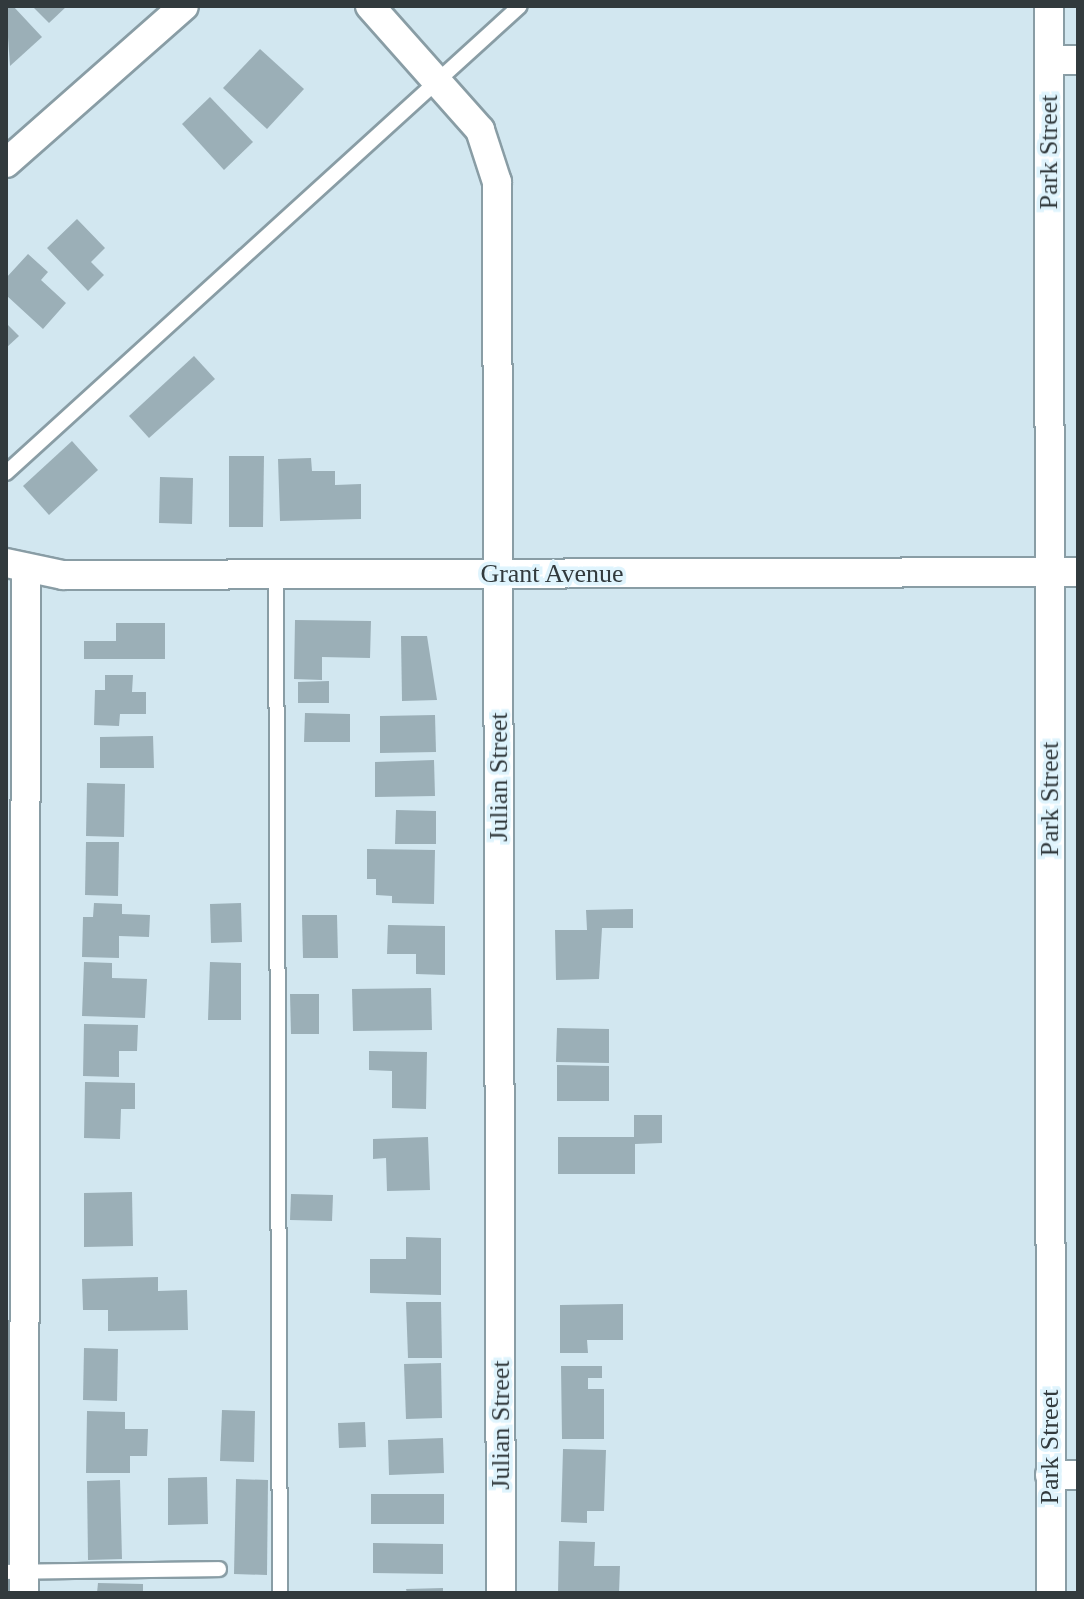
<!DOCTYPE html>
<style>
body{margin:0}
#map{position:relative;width:1084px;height:1599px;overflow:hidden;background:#d2e7f0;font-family:"Times New Roman",serif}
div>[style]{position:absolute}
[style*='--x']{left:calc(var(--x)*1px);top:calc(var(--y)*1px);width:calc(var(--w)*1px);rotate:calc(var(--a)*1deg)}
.building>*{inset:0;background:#9bafb7}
.roads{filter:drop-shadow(2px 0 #899da5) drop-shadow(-2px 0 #899da5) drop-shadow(0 2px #899da5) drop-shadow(0 -2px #899da5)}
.lane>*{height:14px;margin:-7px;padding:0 7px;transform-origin:7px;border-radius:7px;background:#fff}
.street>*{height:28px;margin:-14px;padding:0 14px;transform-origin:14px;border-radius:14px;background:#fff}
span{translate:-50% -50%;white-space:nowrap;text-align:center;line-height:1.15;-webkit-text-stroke:7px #dff4fd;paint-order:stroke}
.street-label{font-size:26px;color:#323a3d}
.frame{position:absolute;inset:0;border:8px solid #323a3d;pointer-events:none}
</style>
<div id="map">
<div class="building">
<div style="clip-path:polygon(13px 6px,42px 37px,10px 66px,6px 8px)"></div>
<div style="clip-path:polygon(32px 6px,67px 6px,49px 23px)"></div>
<div style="clip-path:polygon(260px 49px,304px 89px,267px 129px,223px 88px)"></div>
<div style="clip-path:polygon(210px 97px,253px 142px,224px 170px,182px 124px)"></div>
<div style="clip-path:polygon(77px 219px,105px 248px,91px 262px,104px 275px,88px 291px,47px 248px)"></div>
<div style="clip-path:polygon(28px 254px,48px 272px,41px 280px,66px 303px,43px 329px,6px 295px,6px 278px)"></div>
<div style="clip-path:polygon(6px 323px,19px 336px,6px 348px)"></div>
<div style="clip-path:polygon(194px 356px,215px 379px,149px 438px,129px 416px)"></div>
<div style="clip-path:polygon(72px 441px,98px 470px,49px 515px,23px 486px)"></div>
<div style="clip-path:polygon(229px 456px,264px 456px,263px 527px,229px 527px)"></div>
<div style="clip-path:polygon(311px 458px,312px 471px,335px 471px,335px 485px,361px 484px,361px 519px,280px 521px,278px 459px)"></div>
<div style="clip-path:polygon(160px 477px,193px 478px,192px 524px,159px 523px)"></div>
<div style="clip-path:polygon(295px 620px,371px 621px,370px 658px,322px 657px,322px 680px,294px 679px)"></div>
<div style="clip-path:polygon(116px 623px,165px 623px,165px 659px,84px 659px,84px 641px,116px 641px)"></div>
<div style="clip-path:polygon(401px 636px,427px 636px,437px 700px,402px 701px)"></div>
<div style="clip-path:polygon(105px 675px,133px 675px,132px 692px,146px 692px,146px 714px,120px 714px,119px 726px,94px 725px,95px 690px,105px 690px)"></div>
<div style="clip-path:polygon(329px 681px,329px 703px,298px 703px,298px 682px)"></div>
<div style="clip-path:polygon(305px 713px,350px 714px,350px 742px,304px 742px)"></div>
<div style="clip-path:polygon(435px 715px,436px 752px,380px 753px,380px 716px)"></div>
<div style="clip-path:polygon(153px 736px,154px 768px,100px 768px,100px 737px)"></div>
<div style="clip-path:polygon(434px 760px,435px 796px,375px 797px,375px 762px)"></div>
<div style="clip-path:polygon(87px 783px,125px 784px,124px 837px,86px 836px)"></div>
<div style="clip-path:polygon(396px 810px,436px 811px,436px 844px,395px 844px)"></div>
<div style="clip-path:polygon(86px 842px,119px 842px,118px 896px,85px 895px)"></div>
<div style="clip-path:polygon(367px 849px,435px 850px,434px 904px,392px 903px,392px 896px,376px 895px,376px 879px,367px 879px)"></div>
<div style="clip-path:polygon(94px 903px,122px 904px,122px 914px,150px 915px,149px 937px,119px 936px,119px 958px,82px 957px,83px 917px,93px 917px)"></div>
<div style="clip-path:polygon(241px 903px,242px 942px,211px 943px,210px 904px)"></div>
<div style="clip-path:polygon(633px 909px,633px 928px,602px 928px,599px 979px,556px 980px,555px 930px,587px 930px,586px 910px)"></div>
<div style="clip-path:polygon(302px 915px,337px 915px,338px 958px,303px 958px)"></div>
<div style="clip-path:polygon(388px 925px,445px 926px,445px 975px,416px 974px,416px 954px,387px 954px)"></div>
<div style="clip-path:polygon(84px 962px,112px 963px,112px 978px,147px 979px,145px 1018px,82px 1016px)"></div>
<div style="clip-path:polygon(210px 962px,241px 963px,241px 1020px,208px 1020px)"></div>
<div style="clip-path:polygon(431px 988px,432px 1030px,353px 1031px,352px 989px)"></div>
<div style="clip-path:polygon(290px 994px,319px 994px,319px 1034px,291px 1034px)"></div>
<div style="clip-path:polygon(84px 1024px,138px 1025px,137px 1051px,119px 1051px,119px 1077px,83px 1076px)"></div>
<div style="clip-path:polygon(557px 1028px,609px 1029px,609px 1063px,556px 1062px)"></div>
<div style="clip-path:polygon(369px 1051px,427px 1052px,426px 1109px,392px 1108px,392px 1071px,369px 1070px)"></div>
<div style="clip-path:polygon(557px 1065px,609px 1066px,609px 1101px,557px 1101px)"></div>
<div style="clip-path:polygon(85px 1082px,135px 1083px,135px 1109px,121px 1109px,120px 1139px,84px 1138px)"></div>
<div style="clip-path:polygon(634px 1115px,662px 1115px,662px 1143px,635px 1144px,635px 1174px,558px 1174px,558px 1137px,634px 1137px)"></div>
<div style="clip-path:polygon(428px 1137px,430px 1190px,387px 1191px,386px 1158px,373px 1159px,373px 1139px)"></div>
<div style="clip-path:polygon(132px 1192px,133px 1246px,84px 1247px,84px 1193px)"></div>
<div style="clip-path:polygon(291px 1194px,333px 1195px,332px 1221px,290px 1220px)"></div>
<div style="clip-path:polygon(406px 1237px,441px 1238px,441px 1295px,370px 1293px,370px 1259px,406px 1259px)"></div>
<div style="clip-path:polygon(158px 1277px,158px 1291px,187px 1290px,188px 1330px,108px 1331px,108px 1310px,83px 1310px,82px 1279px)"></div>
<div style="clip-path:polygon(406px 1302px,441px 1302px,442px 1358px,408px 1358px)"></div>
<div style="clip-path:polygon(623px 1304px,623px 1340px,587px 1340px,588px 1353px,560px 1353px,560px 1305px)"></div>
<div style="clip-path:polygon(84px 1348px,118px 1349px,117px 1401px,83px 1400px)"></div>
<div style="clip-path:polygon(441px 1363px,442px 1418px,406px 1419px,404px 1364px)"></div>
<div style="clip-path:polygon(561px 1366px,602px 1366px,602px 1378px,588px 1378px,588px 1389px,604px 1389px,604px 1439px,562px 1439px)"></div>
<div style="clip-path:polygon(222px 1410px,255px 1411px,254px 1462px,220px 1461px)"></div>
<div style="clip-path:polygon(87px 1411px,125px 1412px,125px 1429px,148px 1429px,147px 1456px,130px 1456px,130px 1473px,86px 1473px)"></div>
<div style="clip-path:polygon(365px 1422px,366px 1447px,339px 1448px,338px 1423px)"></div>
<div style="clip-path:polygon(443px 1438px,444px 1473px,389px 1475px,388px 1440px)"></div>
<div style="clip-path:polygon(563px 1449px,606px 1450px,604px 1511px,587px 1511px,587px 1523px,561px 1522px)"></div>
<div style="clip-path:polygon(207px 1477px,208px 1524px,168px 1525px,168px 1478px)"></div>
<div style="clip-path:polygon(236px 1479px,268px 1480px,267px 1575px,234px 1574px)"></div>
<div style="clip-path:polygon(120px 1480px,122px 1559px,88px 1560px,87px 1481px)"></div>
<div style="clip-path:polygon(371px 1494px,444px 1494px,444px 1524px,371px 1524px)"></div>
<div style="clip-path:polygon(559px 1541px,595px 1542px,594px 1566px,620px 1566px,619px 1593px,558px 1593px)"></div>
<div style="clip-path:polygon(373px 1543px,443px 1544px,443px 1574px,373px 1573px)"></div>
<div style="clip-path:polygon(98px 1583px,143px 1584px,143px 1593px,97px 1593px)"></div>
<div style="clip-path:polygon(443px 1588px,443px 1593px,407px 1593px,406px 1589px)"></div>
</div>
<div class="roads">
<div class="lane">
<div style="--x:6;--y:473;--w:694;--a:-42.26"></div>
<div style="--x:276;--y:574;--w:1019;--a:89.78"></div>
<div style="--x:6;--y:1572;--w:213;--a:-0.8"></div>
</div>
<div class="street">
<div style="--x:370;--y:6;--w:166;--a:48.4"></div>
<div style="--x:480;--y:130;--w:55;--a:71.9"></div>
<div style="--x:497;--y:182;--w:1411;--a:89.84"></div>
<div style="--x:1049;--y:6;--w:1587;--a:89.93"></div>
<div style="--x:1050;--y:60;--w:28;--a:0"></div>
<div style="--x:6;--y:163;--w:237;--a:-41.4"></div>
<div style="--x:6;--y:563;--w:58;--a:11.9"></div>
<div style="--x:63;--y:575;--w:1015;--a:-0.17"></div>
<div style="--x:1050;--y:1475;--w:28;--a:0"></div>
<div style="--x:24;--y:1593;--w:1021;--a:-89.89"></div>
</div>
</div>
<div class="street-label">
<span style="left:1049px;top:152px;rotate:-90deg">Park Street</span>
<span style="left:552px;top:574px">Grant Avenue</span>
<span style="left:499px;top:777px;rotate:-90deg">Julian Street</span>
<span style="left:1050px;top:799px;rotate:-90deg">Park Street</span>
<span style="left:501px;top:1425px;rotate:-90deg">Julian Street</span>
<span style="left:1050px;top:1447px;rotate:-90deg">Park Street</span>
</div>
<div class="frame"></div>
</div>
